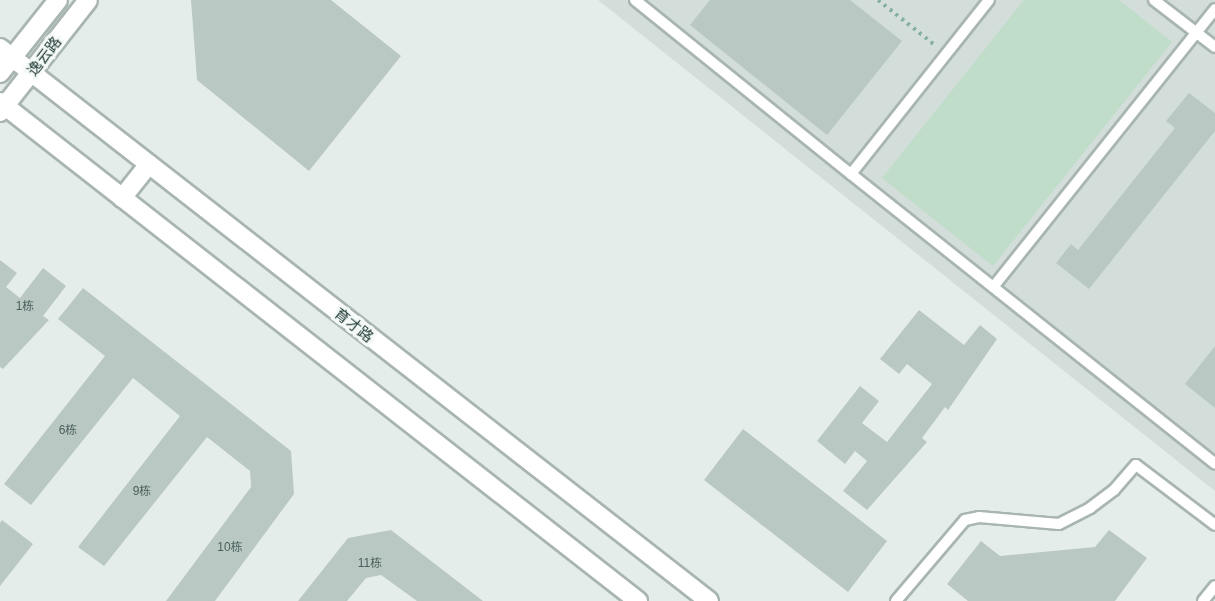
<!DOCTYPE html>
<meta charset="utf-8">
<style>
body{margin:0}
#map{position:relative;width:1215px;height:601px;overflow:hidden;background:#e5edea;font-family:Arial,"Noto Sans SC",sans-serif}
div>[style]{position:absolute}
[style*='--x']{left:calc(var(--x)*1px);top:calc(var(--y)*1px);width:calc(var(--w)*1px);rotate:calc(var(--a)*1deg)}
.built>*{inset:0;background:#d3ddd9}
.green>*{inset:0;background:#bfddc9}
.building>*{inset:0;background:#bac8c3}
.path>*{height:4px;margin-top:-2px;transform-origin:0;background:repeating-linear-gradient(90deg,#87afa5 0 3px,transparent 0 7.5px)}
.roads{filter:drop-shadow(2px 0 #a8b5b1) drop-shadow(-2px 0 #a8b5b1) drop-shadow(0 2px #a8b5b1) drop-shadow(0 -2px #a8b5b1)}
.lane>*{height:10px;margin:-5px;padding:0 5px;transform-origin:5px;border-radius:5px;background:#fff}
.secondary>*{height:18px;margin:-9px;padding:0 9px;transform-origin:9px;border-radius:9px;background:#fff}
span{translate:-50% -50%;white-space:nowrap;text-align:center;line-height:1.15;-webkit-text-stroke:6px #f5faf8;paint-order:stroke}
.number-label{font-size:12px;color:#4a605c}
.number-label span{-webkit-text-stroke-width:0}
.street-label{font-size:15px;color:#253e39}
</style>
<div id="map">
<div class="built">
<div style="clip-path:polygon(598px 0,1215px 0,1215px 491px)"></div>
</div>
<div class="green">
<div style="clip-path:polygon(1024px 0,1119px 0,1172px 42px,993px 266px,882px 178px)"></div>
</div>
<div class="building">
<div style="clip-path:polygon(191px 0,331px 0,401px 56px,309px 171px,197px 80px)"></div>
<div style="clip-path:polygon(710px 0,850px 0,902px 41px,827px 135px,690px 25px)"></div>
<div style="clip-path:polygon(1189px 93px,1215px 113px,1215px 131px,1089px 289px,1056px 263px,1071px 244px,1078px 250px,1175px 128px,1166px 121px)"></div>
<div style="clip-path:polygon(0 260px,17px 273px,6px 287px,20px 298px,43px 268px,66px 286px,43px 316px,49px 320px,3px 369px,0 367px)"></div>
<div style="clip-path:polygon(83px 288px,291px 451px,294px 494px,215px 601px,166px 601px,251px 487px,250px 471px,207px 437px,104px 566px,78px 547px,180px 416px,133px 378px,31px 505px,4px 484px,105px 356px,58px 319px)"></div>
<div style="clip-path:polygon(919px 310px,964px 345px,980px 325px,997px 339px,948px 410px,945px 407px,922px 438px,927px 442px,867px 510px,843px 491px,867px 461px,855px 451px,845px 464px,817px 441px,860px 386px,879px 401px,862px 423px,887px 442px,932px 384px,907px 364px,899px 374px,880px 359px)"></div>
<div style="clip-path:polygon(1215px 346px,1215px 408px,1185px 384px)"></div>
<div style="clip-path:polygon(743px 429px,887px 541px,848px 592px,704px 480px)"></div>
<div style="clip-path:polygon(2px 520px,33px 544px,0 586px,0 523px)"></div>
<div style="clip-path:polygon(391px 530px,483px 601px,417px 601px,381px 575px,366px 578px,347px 601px,298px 601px,348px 538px)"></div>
<div style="clip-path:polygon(1109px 530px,1147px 558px,1115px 601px,968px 601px,947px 584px,981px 541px,1000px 556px,1095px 547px)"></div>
</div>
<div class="path">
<div style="--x:878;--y:0;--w:74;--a:38.4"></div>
</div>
<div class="roads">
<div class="lane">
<div style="--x:635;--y:0;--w:277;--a:38.9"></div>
<div style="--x:851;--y:174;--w:222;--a:-51.6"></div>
<div style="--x:1154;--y:0;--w:77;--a:37.6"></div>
<div style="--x:851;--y:174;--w:465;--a:38.5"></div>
<div style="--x:994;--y:286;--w:354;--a:-51.4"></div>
<div style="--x:896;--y:601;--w:106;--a:-49.6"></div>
<div style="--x:965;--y:520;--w:14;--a:-12"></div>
<div style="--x:979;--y:517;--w:80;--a:5"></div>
<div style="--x:1059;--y:524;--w:35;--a:-27"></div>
<div style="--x:1090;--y:508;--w:30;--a:-37"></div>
<div style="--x:1114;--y:490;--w:33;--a:-49"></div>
<div style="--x:1136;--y:465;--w:99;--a:37.2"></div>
<div style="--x:1203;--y:601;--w:19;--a:-51"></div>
</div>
<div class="secondary">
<div style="--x:0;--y:48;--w:899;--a:37.95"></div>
<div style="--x:0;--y:73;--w:93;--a:-51.5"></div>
<div style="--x:0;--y:102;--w:810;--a:38.03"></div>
<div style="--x:0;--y:112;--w:142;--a:-51.8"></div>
<div style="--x:122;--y:198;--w:43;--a:-51.5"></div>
</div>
</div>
<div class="number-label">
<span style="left:25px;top:307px">1栋</span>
<span style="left:68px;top:431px">6栋</span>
<span style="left:142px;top:492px">9栋</span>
<span style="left:230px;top:548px">10栋</span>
<span style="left:370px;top:564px">11栋</span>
</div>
<div class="street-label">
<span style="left:44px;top:56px;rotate:-52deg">逸云路</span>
<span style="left:354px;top:325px;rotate:38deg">育才路</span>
</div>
</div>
